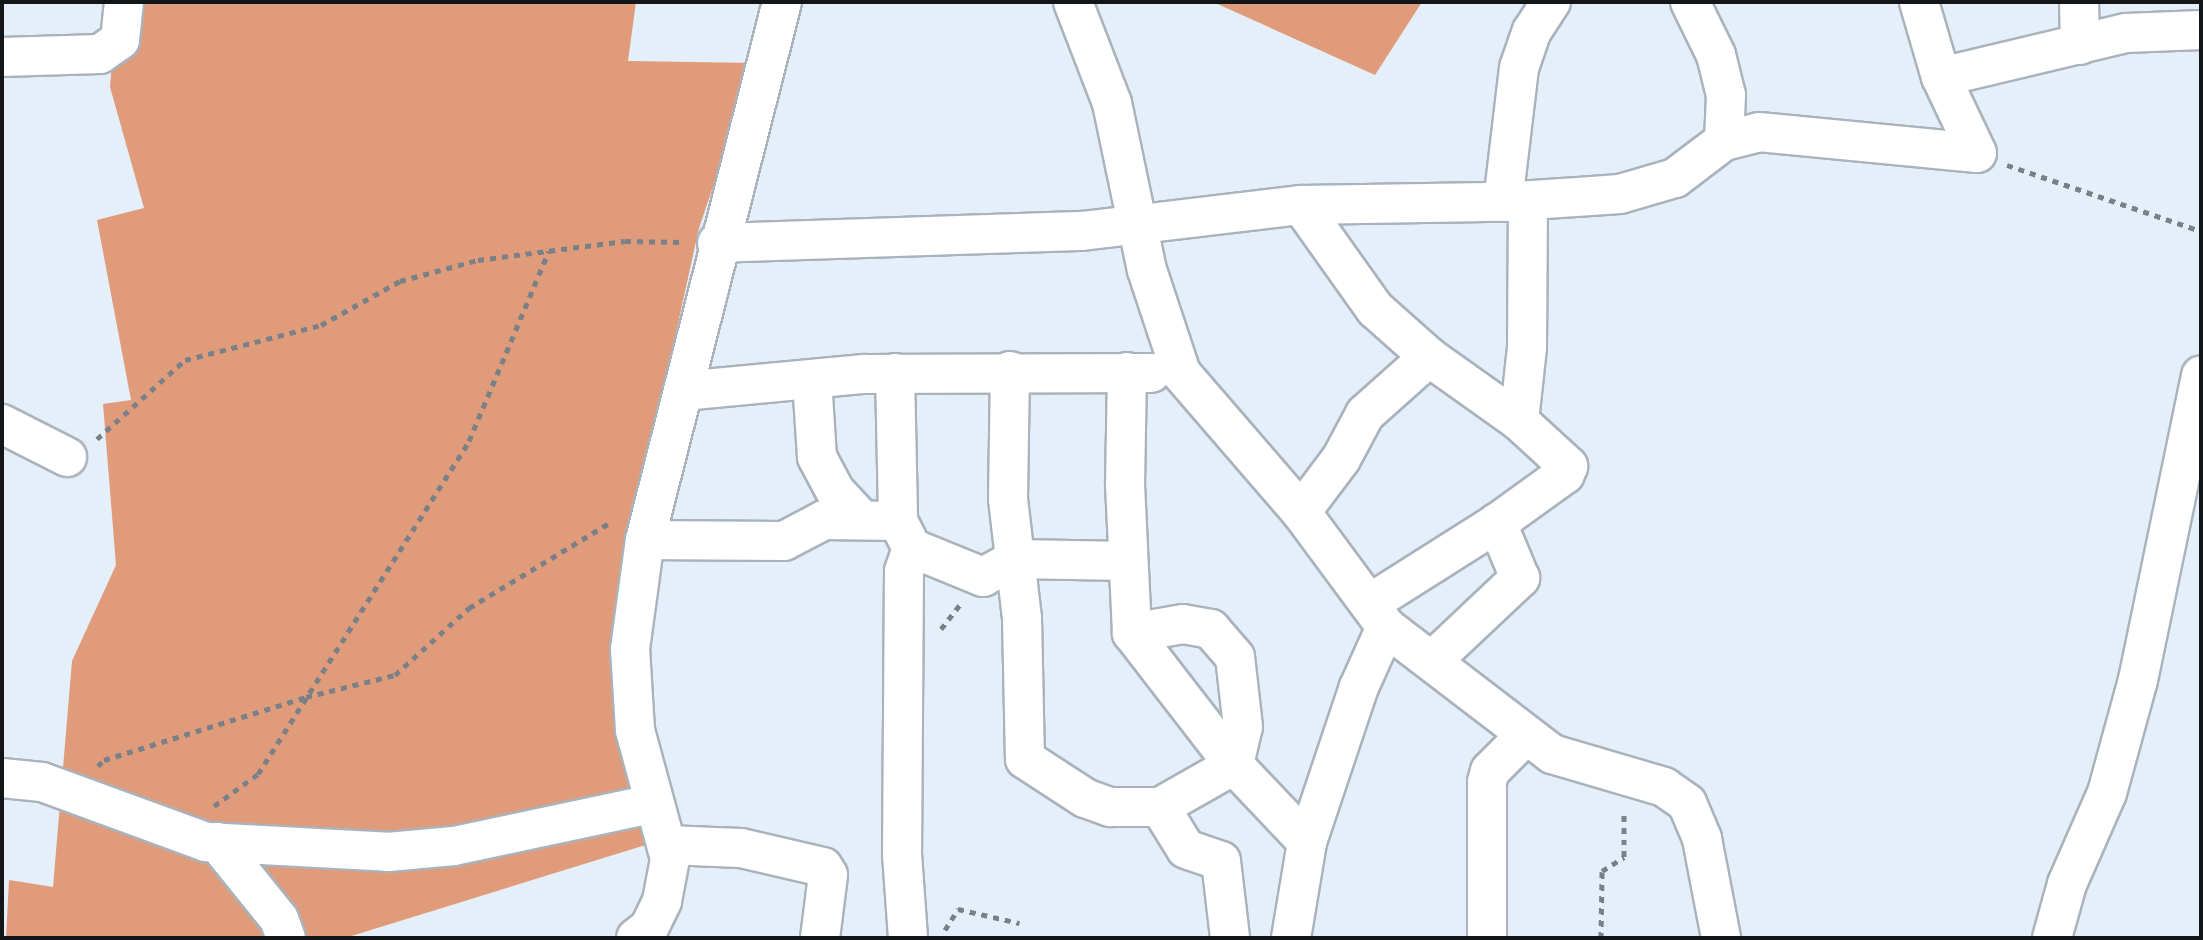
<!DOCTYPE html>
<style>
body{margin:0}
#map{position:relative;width:2203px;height:940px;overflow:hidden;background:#e5eff9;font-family:"Libre Baskerville",serif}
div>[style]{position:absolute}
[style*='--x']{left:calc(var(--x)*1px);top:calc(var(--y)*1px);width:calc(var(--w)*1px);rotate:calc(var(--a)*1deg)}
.forest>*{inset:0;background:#e09b7a}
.path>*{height:5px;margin-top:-2.5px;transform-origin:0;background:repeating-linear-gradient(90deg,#798087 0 6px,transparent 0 12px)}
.roads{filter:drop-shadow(2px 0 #aab3bc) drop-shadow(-2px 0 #aab3bc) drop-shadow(0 2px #aab3bc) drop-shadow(0 -2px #aab3bc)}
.street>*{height:38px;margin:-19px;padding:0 19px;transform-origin:19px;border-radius:19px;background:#fff}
span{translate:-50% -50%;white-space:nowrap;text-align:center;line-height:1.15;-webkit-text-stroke:6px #fff;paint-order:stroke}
.frame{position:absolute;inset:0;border:4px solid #121619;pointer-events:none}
</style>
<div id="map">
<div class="forest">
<div style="clip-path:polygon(117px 2px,636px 2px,628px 61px,755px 63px,699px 228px,630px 542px,665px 839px,345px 938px,6px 938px,9px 880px,53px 887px,72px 661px,116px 565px,103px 404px,131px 400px,97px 220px,144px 208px,110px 87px)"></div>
<div style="clip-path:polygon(1213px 2px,1422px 2px,1375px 75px)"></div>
</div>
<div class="path">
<div style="--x:2007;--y:165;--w:205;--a:18.8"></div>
<div style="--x:97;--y:439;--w:118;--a:-41.9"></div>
<div style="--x:185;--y:360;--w:140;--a:-14.4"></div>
<div style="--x:321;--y:325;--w:90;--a:-29.1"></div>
<div style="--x:400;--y:281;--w:81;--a:-15.1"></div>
<div style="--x:478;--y:260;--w:148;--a:-7.4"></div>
<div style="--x:625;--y:241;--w:59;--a:1"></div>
<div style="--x:941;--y:629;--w:31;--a:-52"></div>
<div style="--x:98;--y:766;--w:8;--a:-45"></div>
<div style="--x:104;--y:760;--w:212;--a:-17.3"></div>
<div style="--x:306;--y:697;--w:92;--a:-13.9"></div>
<div style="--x:395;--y:675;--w:100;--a:-42.2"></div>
<div style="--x:469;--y:608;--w:166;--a:-31.2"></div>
<div style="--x:214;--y:806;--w:54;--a:-36"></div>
<div style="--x:258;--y:774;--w:394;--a:-57.6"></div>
<div style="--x:469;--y:441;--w:206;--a:-67.2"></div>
<div style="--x:945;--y:930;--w:25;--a:-58"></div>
<div style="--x:958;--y:909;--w:63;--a:12.9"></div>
<div style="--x:1601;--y:938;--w:67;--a:-89.1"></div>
<div style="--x:1602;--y:871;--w:26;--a:-32"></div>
<div style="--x:1624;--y:857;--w:44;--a:-90"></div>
</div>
<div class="roads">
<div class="street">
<div style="--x:1073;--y:2;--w:108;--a:68.9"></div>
<div style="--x:1112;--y:103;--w:171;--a:78.2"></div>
<div style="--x:1147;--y:270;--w:108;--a:71.7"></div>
<div style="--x:1181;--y:373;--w:184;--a:49.2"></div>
<div style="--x:1301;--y:512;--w:143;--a:53.5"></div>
<div style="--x:1386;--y:627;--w:209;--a:37.4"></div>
<div style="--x:1552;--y:754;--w:117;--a:16.4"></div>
<div style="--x:1664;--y:787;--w:28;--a:35"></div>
<div style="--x:1687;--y:803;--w:39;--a:67"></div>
<div style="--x:1702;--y:839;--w:101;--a:79.1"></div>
<div style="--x:1690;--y:2;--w:59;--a:63.9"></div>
<div style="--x:1716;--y:55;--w:41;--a:76"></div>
<div style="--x:1726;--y:95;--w:46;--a:92.5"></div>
<div style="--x:1919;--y:2;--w:78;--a:73.7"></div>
<div style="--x:1941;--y:77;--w:84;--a:64.7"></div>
<div style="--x:2079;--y:2;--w:43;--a:88.7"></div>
<div style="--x:2;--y:57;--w:98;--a:-1.8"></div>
<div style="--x:100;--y:54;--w:24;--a:-35"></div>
<div style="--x:120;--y:40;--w:38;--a:-84"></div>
<div style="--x:1941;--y:77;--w:190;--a:-13.4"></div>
<div style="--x:2126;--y:33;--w:75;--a:-2.3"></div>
<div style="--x:1503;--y:202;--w:135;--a:-83.2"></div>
<div style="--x:1519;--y:68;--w:39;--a:-71"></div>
<div style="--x:1532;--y:31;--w:35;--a:-57"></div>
<div style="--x:1301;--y:205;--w:128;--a:54.6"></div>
<div style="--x:1375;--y:309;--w:72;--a:41.6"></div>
<div style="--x:1429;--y:357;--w:110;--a:35.4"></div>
<div style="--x:1519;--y:421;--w:67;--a:42.6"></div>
<div style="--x:1568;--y:466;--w:9;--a:111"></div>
<div style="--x:1565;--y:474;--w:84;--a:144.2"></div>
<div style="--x:1497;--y:523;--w:151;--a:147.7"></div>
<div style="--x:717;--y:243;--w:365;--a:-1.9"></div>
<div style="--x:1082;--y:231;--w:221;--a:-6.8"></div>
<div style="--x:1301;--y:205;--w:202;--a:-0.9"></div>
<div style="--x:1503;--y:202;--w:117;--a:-3.9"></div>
<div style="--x:1620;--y:194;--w:57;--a:-16.2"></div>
<div style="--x:1675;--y:178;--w:61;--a:-37.1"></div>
<div style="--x:1724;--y:141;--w:36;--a:-14"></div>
<div style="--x:1759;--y:132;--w:219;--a:5.5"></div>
<div style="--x:1010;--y:371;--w:128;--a:90.9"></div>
<div style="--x:1008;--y:499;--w:120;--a:83.3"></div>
<div style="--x:1022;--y:618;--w:141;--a:88.8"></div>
<div style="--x:1025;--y:759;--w:72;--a:33"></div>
<div style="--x:1085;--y:798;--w:27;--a:20"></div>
<div style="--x:1110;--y:807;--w:50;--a:0"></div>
<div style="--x:1160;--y:807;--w:85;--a:-29.6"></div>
<div style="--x:1234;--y:765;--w:39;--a:-77"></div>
<div style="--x:1243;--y:727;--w:70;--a:-96.5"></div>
<div style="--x:1235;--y:657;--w:37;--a:-131"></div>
<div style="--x:1211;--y:629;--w:28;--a:-170"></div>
<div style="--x:1183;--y:624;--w:52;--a:170"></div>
<div style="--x:1127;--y:372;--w:112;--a:91"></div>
<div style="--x:1125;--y:484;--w:149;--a:87.3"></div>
<div style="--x:1132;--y:633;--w:167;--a:52.3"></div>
<div style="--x:1234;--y:765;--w:106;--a:46.5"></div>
<div style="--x:895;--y:373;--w:148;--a:88.8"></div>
<div style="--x:898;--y:521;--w:30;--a:63"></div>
<div style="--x:912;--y:548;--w:24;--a:109"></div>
<div style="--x:904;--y:571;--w:283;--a:90.4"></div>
<div style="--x:902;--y:854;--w:84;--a:85.9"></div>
<div style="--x:812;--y:380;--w:77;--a:86.3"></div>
<div style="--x:817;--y:457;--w:40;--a:62"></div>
<div style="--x:836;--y:492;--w:34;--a:47"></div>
<div style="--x:683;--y:391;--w:182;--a:-5.4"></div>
<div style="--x:864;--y:374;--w:287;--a:-0.2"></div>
<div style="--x:1519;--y:421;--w:74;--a:-83.8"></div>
<div style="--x:1527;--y:347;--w:146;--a:-89.6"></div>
<div style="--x:2;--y:424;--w:73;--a:26.9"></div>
<div style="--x:1301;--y:512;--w:66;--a:-53"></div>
<div style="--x:1341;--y:459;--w:51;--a:-61.9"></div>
<div style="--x:1365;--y:414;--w:86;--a:-41.7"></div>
<div style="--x:645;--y:540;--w:139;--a:0.4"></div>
<div style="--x:784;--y:541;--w:45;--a:-27.7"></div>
<div style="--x:824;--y:520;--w:74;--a:0.8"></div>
<div style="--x:912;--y:548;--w:77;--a:22.2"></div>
<div style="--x:983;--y:577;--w:37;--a:-29"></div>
<div style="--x:1015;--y:559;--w:113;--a:1"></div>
<div style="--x:1433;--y:660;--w:120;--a:-43.3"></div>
<div style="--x:1520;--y:578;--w:60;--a:-112.7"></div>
<div style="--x:2;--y:778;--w:40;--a:5.7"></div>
<div style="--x:42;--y:782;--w:175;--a:20.1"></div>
<div style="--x:206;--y:842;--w:182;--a:3.1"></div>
<div style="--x:388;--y:852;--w:66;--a:-5.2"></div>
<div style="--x:454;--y:846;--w:202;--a:-12"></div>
<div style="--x:1160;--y:807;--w:49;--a:58.2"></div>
<div style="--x:1186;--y:849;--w:37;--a:19"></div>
<div style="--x:1221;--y:861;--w:78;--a:83.3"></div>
<div style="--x:217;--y:842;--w:99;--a:51.2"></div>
<div style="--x:279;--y:919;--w:20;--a:70"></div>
<div style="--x:667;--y:845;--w:74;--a:2.3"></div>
<div style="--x:741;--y:848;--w:84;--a:13"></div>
<div style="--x:823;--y:867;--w:9;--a:58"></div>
<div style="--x:828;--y:875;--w:64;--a:97.2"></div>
<div style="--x:636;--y:938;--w:16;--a:-38"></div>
<div style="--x:649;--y:928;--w:30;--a:-64"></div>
<div style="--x:662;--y:901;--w:43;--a:-79.2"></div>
<div style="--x:670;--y:859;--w:134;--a:-105.2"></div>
<div style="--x:635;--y:730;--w:81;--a:-93.5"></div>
<div style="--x:630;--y:649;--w:110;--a:-82.2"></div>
<div style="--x:645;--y:540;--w:555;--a:-75.71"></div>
<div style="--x:1291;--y:938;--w:97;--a:-80.5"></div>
<div style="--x:1307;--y:842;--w:163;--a:-71.5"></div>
<div style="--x:1359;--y:687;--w:66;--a:-65.8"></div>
<div style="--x:1487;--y:938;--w:156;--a:-90"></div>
<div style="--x:1487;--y:782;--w:11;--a:-75"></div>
<div style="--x:1490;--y:771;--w:48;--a:-45"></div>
<div style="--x:2052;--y:938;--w:56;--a:-74.5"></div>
<div style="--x:2067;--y:884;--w:99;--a:-66.3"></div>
<div style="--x:2107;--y:793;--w:117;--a:-74.7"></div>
<div style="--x:2138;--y:680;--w:311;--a:-78.3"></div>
</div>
</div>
<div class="frame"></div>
</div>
